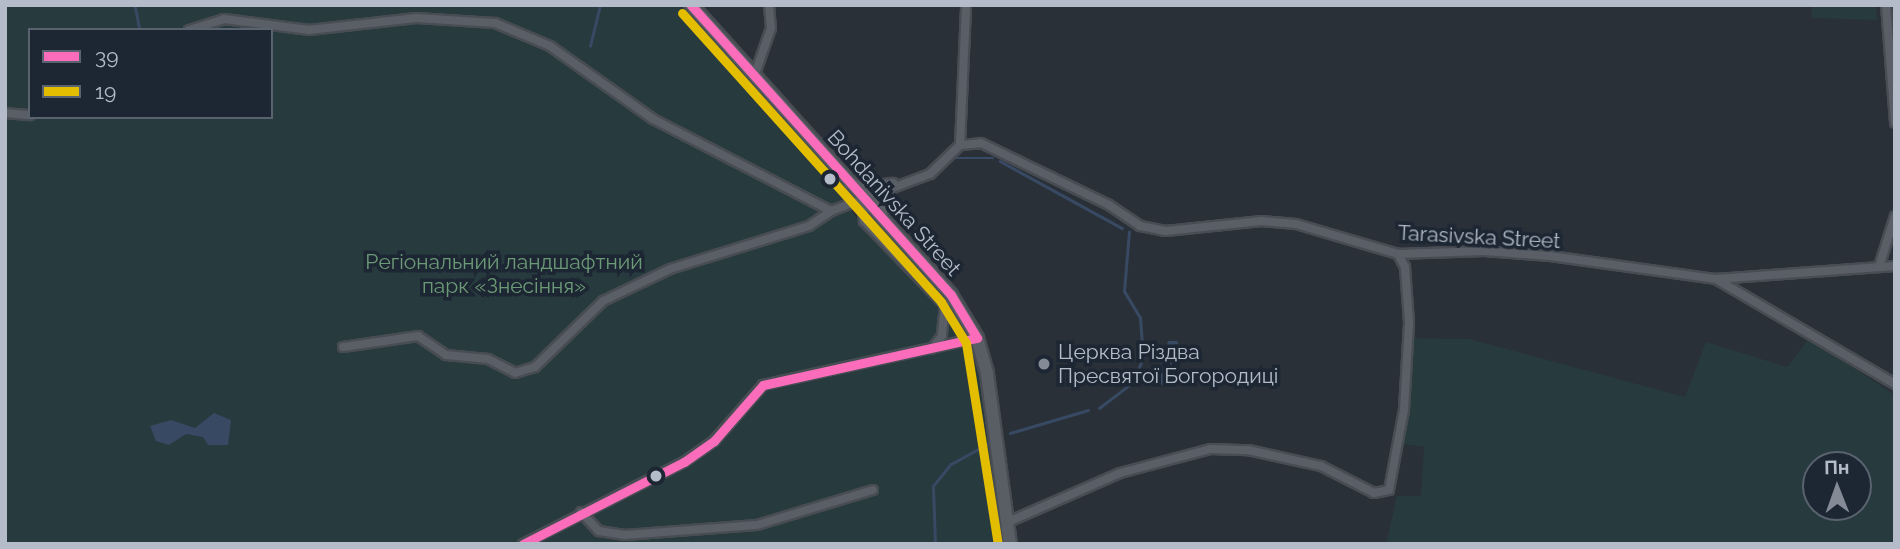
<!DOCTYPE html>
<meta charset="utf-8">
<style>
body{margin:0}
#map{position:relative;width:1900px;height:549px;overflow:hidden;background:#2a3038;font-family:Raleway,sans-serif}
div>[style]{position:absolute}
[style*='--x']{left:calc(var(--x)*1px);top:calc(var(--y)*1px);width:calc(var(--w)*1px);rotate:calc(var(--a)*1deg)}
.green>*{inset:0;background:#273a3e}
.water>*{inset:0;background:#384963}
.stream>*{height:2.5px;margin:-1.25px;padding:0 1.25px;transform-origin:1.25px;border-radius:1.25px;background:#384963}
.roads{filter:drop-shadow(2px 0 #484c53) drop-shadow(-2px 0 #484c53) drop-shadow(0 2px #484c53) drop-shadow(0 -2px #484c53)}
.street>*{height:8px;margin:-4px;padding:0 4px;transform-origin:4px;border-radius:4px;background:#5a5e66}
.secondary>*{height:12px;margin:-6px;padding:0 6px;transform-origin:6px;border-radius:6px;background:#595d64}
.bus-1>*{height:9px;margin:-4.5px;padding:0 4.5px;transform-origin:4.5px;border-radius:4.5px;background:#fb6dba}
.bus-2>*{height:9px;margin:-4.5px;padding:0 4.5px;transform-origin:4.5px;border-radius:4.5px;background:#e3bd00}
.dots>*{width:19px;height:19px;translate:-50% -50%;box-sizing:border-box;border:4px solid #1d2633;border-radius:50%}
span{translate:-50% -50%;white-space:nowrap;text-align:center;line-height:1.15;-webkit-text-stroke:7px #1d2633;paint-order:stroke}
.street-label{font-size:21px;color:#b4bcc9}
.park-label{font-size:21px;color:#6b9a76}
.poi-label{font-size:21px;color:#b4bcc9}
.left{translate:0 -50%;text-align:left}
.frame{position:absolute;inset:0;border:7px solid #b4bcc9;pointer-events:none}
.legend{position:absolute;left:28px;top:28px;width:245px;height:91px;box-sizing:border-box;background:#1d2633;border:2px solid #59626f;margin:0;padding:9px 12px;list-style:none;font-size:21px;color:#b4bcc9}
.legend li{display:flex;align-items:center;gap:14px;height:35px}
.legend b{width:35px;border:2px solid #59626f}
.north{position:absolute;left:1802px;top:451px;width:70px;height:70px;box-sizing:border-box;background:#1d2633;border:2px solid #59626f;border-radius:50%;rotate:359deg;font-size:19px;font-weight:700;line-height:28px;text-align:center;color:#b4bcc9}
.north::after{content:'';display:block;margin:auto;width:24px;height:32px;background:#848b96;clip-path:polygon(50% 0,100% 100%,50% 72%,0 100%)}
</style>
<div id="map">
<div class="green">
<div style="clip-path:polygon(evenodd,5px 5px,679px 5px,828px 174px,862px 227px,958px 322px,977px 365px,1003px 544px,5px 544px,5px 5px,30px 30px,271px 30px,271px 117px,30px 117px,30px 30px)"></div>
<div style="clip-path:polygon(1811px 5px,1876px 5px,1877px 20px,1812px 18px)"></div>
<div style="clip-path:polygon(evenodd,1410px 338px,1469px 339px,1685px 397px,1706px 342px,1787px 367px,1809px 339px,1895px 395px,1895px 544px,1386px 544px,1397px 496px,1421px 496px,1424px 447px,1404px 444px,1410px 338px,1816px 465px,1858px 465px,1858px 507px,1816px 507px,1816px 465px)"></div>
</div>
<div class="water">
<div style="clip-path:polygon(1168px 341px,1177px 341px,1182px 351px,1174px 374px,1163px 386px,1156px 379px)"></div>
<div style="clip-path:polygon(214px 413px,231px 420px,228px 445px,208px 445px,203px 437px,186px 434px,169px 445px,156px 441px,150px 426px,171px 420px,195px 428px)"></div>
</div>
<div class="stream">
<div style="--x:135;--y:5;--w:25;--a:79"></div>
<div style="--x:590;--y:46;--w:42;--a:-76.3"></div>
<div style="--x:952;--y:158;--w:41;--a:0"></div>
<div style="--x:1000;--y:161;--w:139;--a:28.8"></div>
<div style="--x:1099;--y:408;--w:41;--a:-37.1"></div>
<div style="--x:1132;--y:383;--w:27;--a:-66"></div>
<div style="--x:1143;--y:358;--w:40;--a:-94.3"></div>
<div style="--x:1140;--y:318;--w:31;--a:-121"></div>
<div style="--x:1124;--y:291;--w:59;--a:-85.2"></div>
<div style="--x:1010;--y:433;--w:81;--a:-16.4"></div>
<div style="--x:935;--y:544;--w:58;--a:-92"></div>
<div style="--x:933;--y:486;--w:28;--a:-51"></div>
<div style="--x:951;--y:464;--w:46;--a:-28.8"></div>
</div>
<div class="roads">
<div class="street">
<div style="--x:1886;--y:5;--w:118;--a:85.6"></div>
<div style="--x:189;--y:30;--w:37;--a:-17"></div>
<div style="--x:224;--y:19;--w:86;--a:7.4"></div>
<div style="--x:309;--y:30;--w:108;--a:-6.4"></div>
<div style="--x:416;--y:18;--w:79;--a:3.6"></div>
<div style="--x:495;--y:23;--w:60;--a:22.7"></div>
<div style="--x:550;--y:46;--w:126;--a:35.3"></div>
<div style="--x:653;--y:119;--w:200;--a:27.3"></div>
<div style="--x:831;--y:211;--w:106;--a:-20.5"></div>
<div style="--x:930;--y:174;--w:42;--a:-44"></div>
<div style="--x:960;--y:145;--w:21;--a:-5"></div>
<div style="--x:981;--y:143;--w:142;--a:25.8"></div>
<div style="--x:1109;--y:205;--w:37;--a:34"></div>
<div style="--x:1140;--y:226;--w:26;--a:11"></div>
<div style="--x:1166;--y:231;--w:96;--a:-6"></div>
<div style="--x:1261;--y:221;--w:35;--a:5"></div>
<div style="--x:1296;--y:224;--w:106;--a:16.4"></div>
<div style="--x:1398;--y:254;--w:86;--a:-2"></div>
<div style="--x:1484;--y:251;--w:66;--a:4.3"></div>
<div style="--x:1550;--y:256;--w:168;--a:7.9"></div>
<div style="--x:1716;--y:279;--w:179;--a:-4.2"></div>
<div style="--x:755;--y:74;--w:49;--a:-70.8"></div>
<div style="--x:771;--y:28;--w:23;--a:-95"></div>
<div style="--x:5;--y:113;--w:25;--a:5"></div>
<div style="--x:960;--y:145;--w:140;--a:-87.5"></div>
<div style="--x:863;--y:198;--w:23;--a:88"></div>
<div style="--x:864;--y:221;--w:117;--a:46"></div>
<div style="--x:945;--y:305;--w:31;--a:96"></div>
<div style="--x:942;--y:336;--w:16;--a:128"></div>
<div style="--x:1879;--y:267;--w:53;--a:-72.6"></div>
<div style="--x:1716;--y:279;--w:208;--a:30.4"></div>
<div style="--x:343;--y:347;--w:76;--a:-8.3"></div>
<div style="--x:418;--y:336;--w:34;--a:34"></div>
<div style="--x:446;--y:355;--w:42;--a:5.4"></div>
<div style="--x:488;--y:359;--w:30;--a:27"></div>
<div style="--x:515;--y:373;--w:21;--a:-17"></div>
<div style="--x:535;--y:367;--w:95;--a:-44.1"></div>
<div style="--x:603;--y:301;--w:74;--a:-25.5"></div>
<div style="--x:670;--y:269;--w:145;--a:-17.2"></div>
<div style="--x:809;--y:226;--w:27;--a:-34"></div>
<div style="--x:581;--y:512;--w:26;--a:47"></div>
<div style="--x:599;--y:531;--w:26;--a:9"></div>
<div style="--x:625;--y:535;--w:132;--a:-4.3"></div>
<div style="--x:757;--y:525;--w:121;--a:-16.8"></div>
<div style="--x:1008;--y:522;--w:122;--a:-23.6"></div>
<div style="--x:1120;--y:473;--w:94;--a:-14.8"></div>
<div style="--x:1211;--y:449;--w:37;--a:2"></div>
<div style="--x:1248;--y:450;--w:75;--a:12.4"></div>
<div style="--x:1321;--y:466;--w:59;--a:27"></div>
<div style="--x:1374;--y:493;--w:15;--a:-11"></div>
<div style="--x:1389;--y:490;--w:81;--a:-79.4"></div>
<div style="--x:1404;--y:410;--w:88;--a:-86.7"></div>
<div style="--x:1409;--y:322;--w:55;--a:-94.2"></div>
<div style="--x:1405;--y:267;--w:15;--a:-118"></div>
<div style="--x:523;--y:544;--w:181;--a:-27"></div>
<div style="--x:684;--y:462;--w:37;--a:-35"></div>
<div style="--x:714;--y:441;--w:74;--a:-48.8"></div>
<div style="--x:763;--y:385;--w:219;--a:-12.4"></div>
</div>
<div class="secondary">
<div style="--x:691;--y:5;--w:389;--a:48.1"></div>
<div style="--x:951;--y:295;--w:50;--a:58.8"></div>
<div style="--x:977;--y:338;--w:37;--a:74"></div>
<div style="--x:987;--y:374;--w:172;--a:82.3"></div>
<div style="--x:850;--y:183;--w:11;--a:27"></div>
<div style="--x:860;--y:188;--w:32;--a:-5"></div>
<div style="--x:882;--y:218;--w:17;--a:-100"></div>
<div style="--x:879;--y:201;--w:21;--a:-51"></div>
</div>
</div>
<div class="bus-1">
<div style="--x:691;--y:5;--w:389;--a:48.1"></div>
<div style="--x:951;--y:295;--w:50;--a:58.8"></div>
<div style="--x:523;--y:544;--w:181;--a:-27"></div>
<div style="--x:684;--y:462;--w:37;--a:-35"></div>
<div style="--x:714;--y:441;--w:74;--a:-48.8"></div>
<div style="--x:763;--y:385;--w:219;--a:-12.4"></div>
</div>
<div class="bus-2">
<div style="--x:682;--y:13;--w:388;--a:48.1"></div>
<div style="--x:941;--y:302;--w:48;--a:58.6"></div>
<div style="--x:966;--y:343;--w:204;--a:81"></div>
</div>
<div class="dots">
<div style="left:830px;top:179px;background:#b4bcc9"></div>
<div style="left:1044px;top:364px;background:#848b96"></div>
<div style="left:656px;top:476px;background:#b4bcc9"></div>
</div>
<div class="street-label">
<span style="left:894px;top:203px;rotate:48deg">Bohdanivska Street</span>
<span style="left:1479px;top:237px;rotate:3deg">Tarasivska Street</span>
</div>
<div class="park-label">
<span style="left:504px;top:274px">Регіональний ландшафтний<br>парк «Знесіння»</span>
</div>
<div class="poi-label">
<span class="left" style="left:1058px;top:364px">Церква Різдва<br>Пресвятої Богородиці</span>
</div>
<div class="frame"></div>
<ul class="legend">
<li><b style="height:9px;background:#fb6dba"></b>39</li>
<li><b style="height:9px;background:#e3bd00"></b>19</li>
</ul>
<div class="north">Пн</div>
</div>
